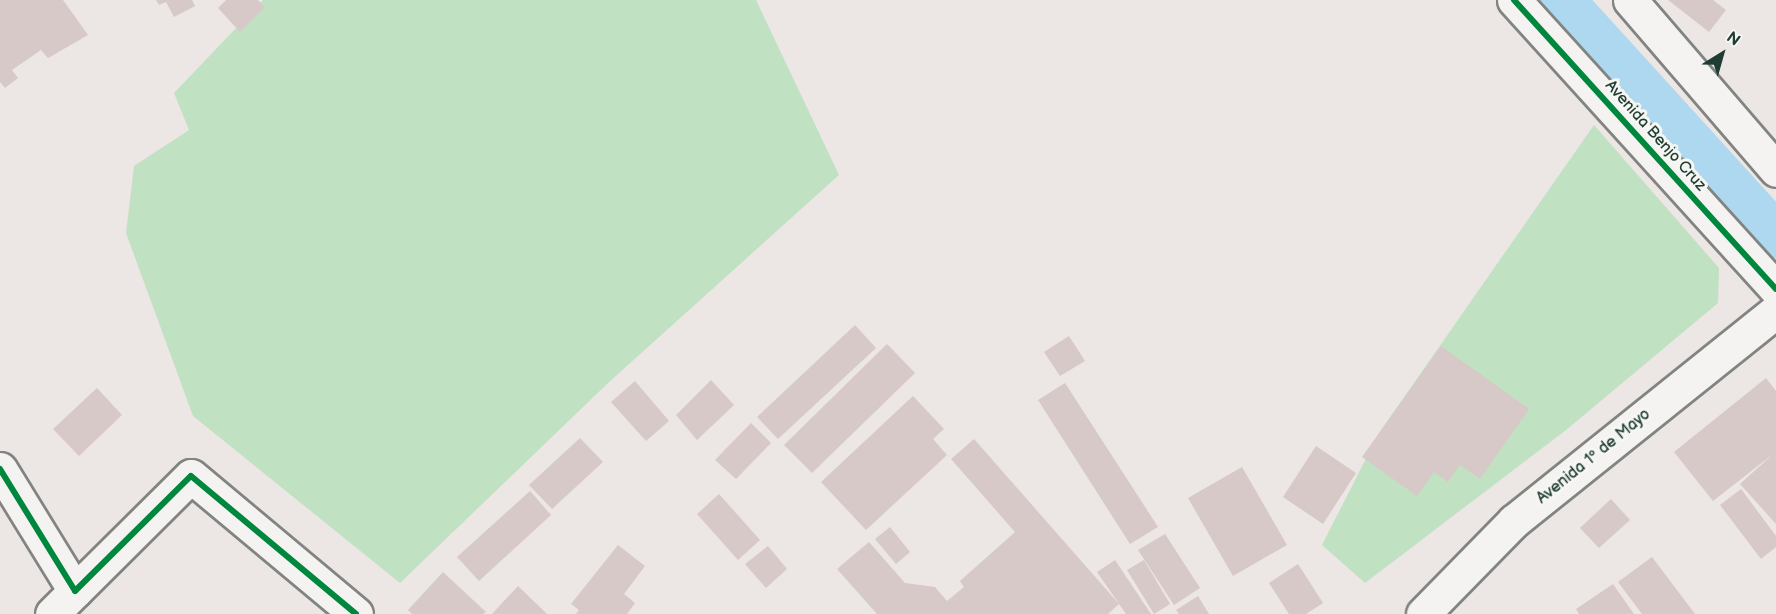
<!DOCTYPE html>
<meta charset="utf-8">
<style>
body{margin:0}
#map{position:relative;width:1776px;height:614px;overflow:hidden;background:#ece6e4;font-family:"Balsamiq Sans",sans-serif}
div>[style]{position:absolute}
[style*='--x']{left:calc(var(--x)*1px);top:calc(var(--y)*1px);width:calc(var(--w)*1px);rotate:calc(var(--a)*1deg)}
.green>*{inset:0;background:#c0e1c2}
.canal>*{height:45px;margin:-22.5px;padding:0 22.5px;transform-origin:22.5px;border-radius:22.5px;background:#aed8ef}
.building>*{inset:0;background:#d7c9c7}
.roads{filter:drop-shadow(2px 0 #818481) drop-shadow(-2px 0 #818481) drop-shadow(0 2px #818481) drop-shadow(0 -2px #818481)}
.street>*{height:33px;margin:-16.5px;padding:0 16.5px;transform-origin:16.5px;border-radius:16.5px;background:#f4f3f1}
.secondary>*{height:33px;margin:-16.5px;padding:0 16.5px;transform-origin:16.5px;border-radius:16.5px;background:#f4f3f1}
.cycleway>*{height:6px;margin:-3px;padding:0 3px;transform-origin:3px;border-radius:3px;background:#00873e}
span{translate:-50% -50%;white-space:nowrap;text-align:center;line-height:1.15;-webkit-text-stroke:6px #f6f6f2;paint-order:stroke}
.street-label{font-size:16px;color:#1f3d34}
.north{position:absolute;left:1692px;top:24px;width:60px;height:60px;-webkit-text-stroke:4px #f6f6f2;paint-order:stroke;rotate:37deg;font-size:16px;font-weight:700;line-height:24px;text-align:center;color:#1f3d34}
.north::after{content:'';display:block;margin:auto;width:21px;height:27px;background:#1f3d34;clip-path:polygon(50% 0,100% 100%,50% 72%,0 100%)}
</style>
<div id="map">
<div class="green">
<div style="clip-path:polygon(263px 0,756px 0,839px 175px,608px 383px,400px 583px,193px 416px,126px 233px,134px 166px,189px 130px,174px 93px)"></div>
<div style="clip-path:polygon(1594px 125px,1719px 268px,1718px 303px,1566px 430px,1365px 583px,1322px 545px,1379px 433px)"></div>
</div>
<div class="canal">
<div style="--x:1562;--y:0;--w:318;--a:47.7"></div>
</div>
<div class="building">
<div style="clip-path:polygon(0 0,63px 0,88px 35px,48px 58px,41px 50px,12px 70px,18px 78px,5px 88px,0 82px)"></div>
<div style="clip-path:polygon(156px 0,192px 0,195px 6px,174px 17px,166px 2px,159px 5px)"></div>
<div style="clip-path:polygon(226px 0,258px 0,265px 7px,240px 32px,218px 8px)"></div>
<div style="clip-path:polygon(1668px 0,1713px 0,1726px 10px,1709px 32px)"></div>
<div style="clip-path:polygon(855px 325px,876px 348px,778px 439px,757px 417px)"></div>
<div style="clip-path:polygon(1069px 336px,1085px 361px,1060px 376px,1044px 352px)"></div>
<div style="clip-path:polygon(887px 344px,915px 373px,812px 473px,784px 445px)"></div>
<div style="clip-path:polygon(1441px 346px,1529px 409px,1480px 479px,1460px 465px,1448px 482px,1434px 472px,1417px 496px,1362px 457px)"></div>
<div style="clip-path:polygon(1766px 378px,1776px 391px,1776px 524px,1740px 484px,1773px 454px,1713px 501px,1674px 452px)"></div>
<div style="clip-path:polygon(711px 380px,734px 405px,697px 440px,676px 415px)"></div>
<div style="clip-path:polygon(635px 381px,669px 421px,646px 441px,611px 402px)"></div>
<div style="clip-path:polygon(1065px 383px,1158px 527px,1130px 544px,1038px 400px)"></div>
<div style="clip-path:polygon(97px 388px,122px 415px,79px 456px,53px 429px)"></div>
<div style="clip-path:polygon(913px 396px,944px 429px,933px 439px,947px 455px,866px 530px,821px 482px)"></div>
<div style="clip-path:polygon(751px 423px,771px 443px,736px 479px,715px 460px)"></div>
<div style="clip-path:polygon(580px 438px,603px 462px,552px 509px,529px 485px)"></div>
<div style="clip-path:polygon(974px 439px,1119px 604px,1108px 614px,877px 614px,837px 569px,869px 542px,905px 583px,935px 587px,947px 601px,964px 587px,960px 581px,1015px 532px,951px 459px)"></div>
<div style="clip-path:polygon(1316px 446px,1356px 473px,1323px 524px,1283px 497px)"></div>
<div style="clip-path:polygon(1242px 467px,1287px 545px,1233px 576px,1188px 498px)"></div>
<div style="clip-path:polygon(1741px 489px,1776px 536px,1776px 547px,1761px 559px,1720px 505px)"></div>
<div style="clip-path:polygon(530px 491px,551px 515px,479px 581px,457px 557px)"></div>
<div style="clip-path:polygon(719px 494px,760px 540px,738px 560px,697px 514px)"></div>
<div style="clip-path:polygon(1611px 499px,1630px 520px,1599px 548px,1580px 528px)"></div>
<div style="clip-path:polygon(890px 527px,910px 552px,896px 564px,875px 539px)"></div>
<div style="clip-path:polygon(1165px 534px,1200px 588px,1174px 605px,1138px 550px)"></div>
<div style="clip-path:polygon(618px 545px,645px 566px,624px 594px,635px 603px,627px 614px,576px 614px,579px 610px,571px 604px)"></div>
<div style="clip-path:polygon(768px 546px,787px 569px,766px 588px,745px 564px)"></div>
<div style="clip-path:polygon(1652px 557px,1695px 614px,1642px 614px,1618px 582px)"></div>
<div style="clip-path:polygon(1115px 560px,1151px 614px,1126px 614px,1097px 572px)"></div>
<div style="clip-path:polygon(1144px 560px,1170px 604px,1154px 614px,1127px 570px)"></div>
<div style="clip-path:polygon(1298px 564px,1323px 603px,1306px 614px,1289px 614px,1269px 583px)"></div>
<div style="clip-path:polygon(443px 572px,486px 612px,483px 614px,412px 614px,408px 610px)"></div>
<div style="clip-path:polygon(1613px 584px,1634px 614px,1579px 614px,1576px 609px)"></div>
<div style="clip-path:polygon(518px 586px,547px 614px,492px 614px)"></div>
<div style="clip-path:polygon(1198px 596px,1209px 614px,1179px 614px,1176px 610px)"></div>
</div>
<div class="roads">
<div class="street">
<div style="--x:0;--y:469;--w:143;--a:58.4"></div>
<div style="--x:75;--y:591;--w:163;--a:-44.8"></div>
<div style="--x:191;--y:476;--w:215;--a:39.9"></div>
<div style="--x:52;--y:614;--w:33;--a:-45"></div>
</div>
<div class="secondary">
<div style="--x:1514;--y:0;--w:390;--a:47.8"></div>
<div style="--x:1630;--y:0;--w:224;--a:49.3"></div>
<div style="--x:1423;--y:614;--w:130;--a:-45.6"></div>
<div style="--x:1514;--y:521;--w:336;--a:-38.7"></div>
</div>
</div>
<div class="cycleway">
<div style="--x:1514;--y:0;--w:390;--a:47.8"></div>
<div style="--x:0;--y:469;--w:143;--a:58.4"></div>
<div style="--x:75;--y:591;--w:163;--a:-44.8"></div>
<div style="--x:191;--y:476;--w:215;--a:39.9"></div>
</div>
<div class="street-label">
<span style="left:1655px;top:136px;rotate:48deg">Avenida Benjo Cruz</span>
<span style="left:1594px;top:457px;rotate:-39deg">Avenida 1º de Mayo</span>
</div>
<div class="north">N</div>
</div>
